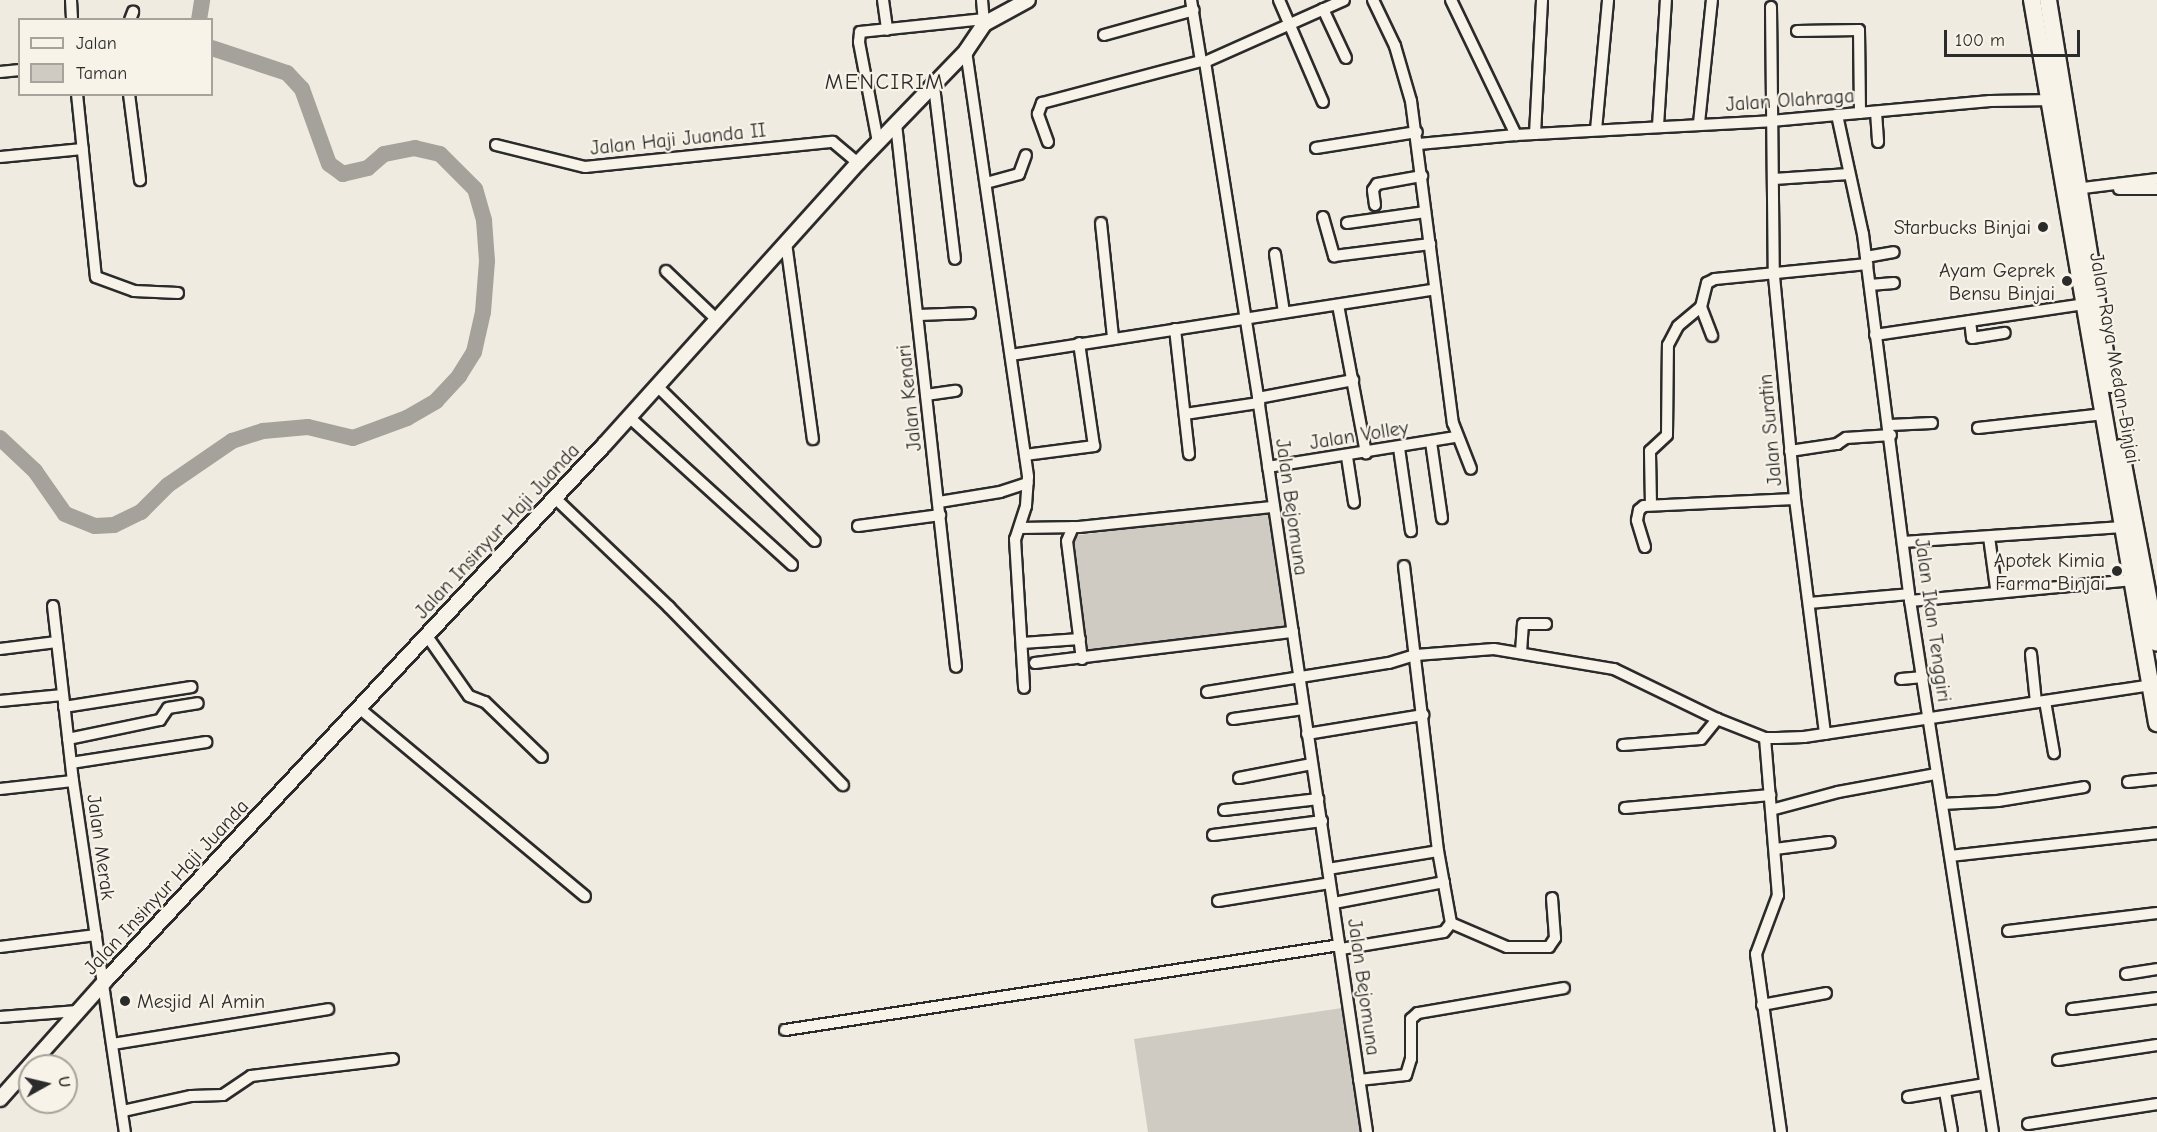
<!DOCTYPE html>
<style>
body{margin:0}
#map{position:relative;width:2157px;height:1132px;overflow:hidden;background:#efebe0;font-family:"Comic Neue",sans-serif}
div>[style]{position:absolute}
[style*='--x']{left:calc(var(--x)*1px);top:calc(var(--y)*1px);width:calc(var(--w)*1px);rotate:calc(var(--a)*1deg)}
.green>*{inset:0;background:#cfcbc2}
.river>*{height:16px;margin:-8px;padding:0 8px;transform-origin:8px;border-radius:8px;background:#a4a29a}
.roads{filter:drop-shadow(2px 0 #2b2b2b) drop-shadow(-2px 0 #2b2b2b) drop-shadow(0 2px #2b2b2b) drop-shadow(0 -2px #2b2b2b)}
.minor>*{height:10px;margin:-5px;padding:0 5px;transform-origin:5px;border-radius:5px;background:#f7f3e8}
.tertiary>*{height:14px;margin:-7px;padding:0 7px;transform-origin:7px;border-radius:7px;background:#f7f3e8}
.primary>*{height:16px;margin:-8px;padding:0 8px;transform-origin:8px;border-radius:8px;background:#f7f3e8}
.dots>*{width:16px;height:16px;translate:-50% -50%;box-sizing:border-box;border:3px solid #f7f3e8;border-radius:50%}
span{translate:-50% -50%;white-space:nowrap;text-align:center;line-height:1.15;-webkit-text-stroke:4.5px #f7f3e8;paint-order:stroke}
.street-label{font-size:20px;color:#2b2b2b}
.poi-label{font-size:20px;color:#2b2b2b}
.right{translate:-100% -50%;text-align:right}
.left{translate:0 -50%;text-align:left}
.quarter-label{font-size:22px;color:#2b2b2b;letter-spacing:1.5px}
.legend{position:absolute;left:18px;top:18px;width:195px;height:78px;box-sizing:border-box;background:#f7f3e8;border:2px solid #a5a39c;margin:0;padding:8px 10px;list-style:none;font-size:18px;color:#2b2b2b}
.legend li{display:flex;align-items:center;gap:12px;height:30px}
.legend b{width:30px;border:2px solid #a5a39c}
.north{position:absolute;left:18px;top:1054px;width:60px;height:60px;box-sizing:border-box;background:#f7f3e8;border:2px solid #a5a39c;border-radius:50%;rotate:82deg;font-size:16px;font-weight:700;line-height:24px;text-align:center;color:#2b2b2b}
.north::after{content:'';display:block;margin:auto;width:21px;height:27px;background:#2b2b2b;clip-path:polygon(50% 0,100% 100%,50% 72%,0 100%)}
.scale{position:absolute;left:1944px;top:30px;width:136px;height:27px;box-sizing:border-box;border:3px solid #2b2b2b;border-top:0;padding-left:8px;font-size:18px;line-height:21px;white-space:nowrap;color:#2b2b2b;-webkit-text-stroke:4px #f7f3e8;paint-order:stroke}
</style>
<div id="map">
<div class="green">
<div style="clip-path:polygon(1270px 510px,1285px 629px,1087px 654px,1072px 536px)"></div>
<div style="clip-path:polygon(1342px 1008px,1360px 1132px,1148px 1132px,1134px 1039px)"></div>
</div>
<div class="river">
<div style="--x:199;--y:20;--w:20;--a:-81"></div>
<div style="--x:0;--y:438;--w:48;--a:43.3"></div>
<div style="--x:35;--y:471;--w:52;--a:55.1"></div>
<div style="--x:65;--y:514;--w:32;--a:22"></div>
<div style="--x:95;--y:526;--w:19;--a:-3"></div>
<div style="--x:114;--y:525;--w:30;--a:-26"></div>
<div style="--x:141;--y:512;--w:38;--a:-45"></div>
<div style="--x:168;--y:485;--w:78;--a:-34.5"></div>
<div style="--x:232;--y:441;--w:33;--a:-18"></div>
<div style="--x:263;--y:431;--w:45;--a:-5.1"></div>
<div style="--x:308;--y:427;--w:46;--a:13.7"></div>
<div style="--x:353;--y:438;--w:58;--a:-20.3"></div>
<div style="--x:407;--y:418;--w:34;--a:-30"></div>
<div style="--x:436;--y:401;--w:34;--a:-47"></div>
<div style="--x:459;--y:376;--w:28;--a:-58"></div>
<div style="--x:474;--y:352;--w:41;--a:-77.3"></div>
<div style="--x:483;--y:312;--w:51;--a:-85.5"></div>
<div style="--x:487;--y:261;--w:41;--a:-94.2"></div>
<div style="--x:484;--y:220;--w:32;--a:-106"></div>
<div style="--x:475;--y:189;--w:49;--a:-135"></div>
<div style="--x:440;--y:154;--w:26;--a:-167"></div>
<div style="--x:415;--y:148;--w:32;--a:169"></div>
<div style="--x:384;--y:154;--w:21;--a:139"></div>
<div style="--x:368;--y:168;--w:26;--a:167"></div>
<div style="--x:343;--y:174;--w:17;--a:-144"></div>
<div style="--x:329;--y:164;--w:80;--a:-109.8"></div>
<div style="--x:302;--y:89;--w:22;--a:-133"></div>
<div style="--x:287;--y:73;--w:79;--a:-161.6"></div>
</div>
<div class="roads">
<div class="minor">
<div style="--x:71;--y:0;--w:20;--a:87"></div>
<div style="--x:883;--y:0;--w:30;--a:82"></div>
<div style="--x:982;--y:0;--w:24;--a:85"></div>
<div style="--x:1191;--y:0;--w:62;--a:80.7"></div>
<div style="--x:1201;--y:61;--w:4;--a:14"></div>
<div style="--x:1205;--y:62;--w:340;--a:81"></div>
<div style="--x:1258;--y:398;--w:742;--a:81.55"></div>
<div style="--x:1279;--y:0;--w:111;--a:66.7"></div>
<div style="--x:1373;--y:0;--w:51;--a:64.4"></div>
<div style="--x:1395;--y:46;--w:57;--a:73.8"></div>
<div style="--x:1411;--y:101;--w:325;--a:82.6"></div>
<div style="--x:1453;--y:423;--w:49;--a:68.6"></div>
<div style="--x:1451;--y:0;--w:150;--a:64.3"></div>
<div style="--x:1771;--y:7;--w:269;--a:89.4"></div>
<div style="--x:1774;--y:276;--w:224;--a:84.6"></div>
<div style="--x:1795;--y:499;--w:237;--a:82.7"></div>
<div style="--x:1323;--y:9;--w:54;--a:64.9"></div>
<div style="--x:130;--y:20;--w:9;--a:-69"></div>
<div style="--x:1797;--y:31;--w:62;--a:-0.9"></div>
<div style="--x:1859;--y:30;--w:83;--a:89.3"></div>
<div style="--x:1104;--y:35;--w:93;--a:-15.5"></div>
<div style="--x:966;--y:51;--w:430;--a:81.7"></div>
<div style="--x:1028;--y:477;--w:29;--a:94"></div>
<div style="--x:1026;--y:506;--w:35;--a:108"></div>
<div style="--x:1015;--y:539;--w:149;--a:86.5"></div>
<div style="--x:1205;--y:62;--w:152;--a:-24"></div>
<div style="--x:0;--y:72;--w:20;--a:-6"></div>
<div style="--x:934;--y:86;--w:174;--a:83.1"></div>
<div style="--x:77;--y:94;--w:184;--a:84.1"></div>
<div style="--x:96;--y:277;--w:40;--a:20.2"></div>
<div style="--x:134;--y:291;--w:44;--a:2.6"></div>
<div style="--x:129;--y:94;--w:87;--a:82.7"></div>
<div style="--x:1876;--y:112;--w:30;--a:86"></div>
<div style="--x:1837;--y:115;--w:122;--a:77.7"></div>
<div style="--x:1863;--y:234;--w:363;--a:82.7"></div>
<div style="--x:1909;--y:594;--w:545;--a:81.13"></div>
<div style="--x:1699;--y:123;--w:124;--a:-84"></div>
<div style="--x:896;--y:124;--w:546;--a:83.69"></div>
<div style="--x:1658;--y:126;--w:126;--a:-86.4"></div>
<div style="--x:1596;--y:130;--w:131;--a:-84.7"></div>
<div style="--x:1535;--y:134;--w:134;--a:-87"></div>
<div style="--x:878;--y:142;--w:102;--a:-100.8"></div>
<div style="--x:859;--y:42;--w:10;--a:-84"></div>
<div style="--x:860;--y:32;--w:125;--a:-6"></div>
<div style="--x:1048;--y:142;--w:30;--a:-110"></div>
<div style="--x:1038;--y:114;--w:12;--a:-70"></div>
<div style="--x:1042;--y:103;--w:164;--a:-14.8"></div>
<div style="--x:1419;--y:144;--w:97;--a:-5.3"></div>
<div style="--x:1516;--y:135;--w:255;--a:-3.1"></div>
<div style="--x:1771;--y:121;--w:220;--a:-5.2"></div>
<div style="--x:1990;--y:101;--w:65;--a:-0.9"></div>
<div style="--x:496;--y:145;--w:92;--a:13.9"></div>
<div style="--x:585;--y:167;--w:249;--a:-5.8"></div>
<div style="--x:833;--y:142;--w:33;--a:40"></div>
<div style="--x:1316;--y:148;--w:102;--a:-9"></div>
<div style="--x:0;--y:157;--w:83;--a:-5.5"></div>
<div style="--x:1774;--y:179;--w:75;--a:-3.8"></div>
<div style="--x:986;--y:183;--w:34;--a:-15"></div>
<div style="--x:1019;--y:174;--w:20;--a:-70"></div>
<div style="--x:2075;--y:189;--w:83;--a:-7"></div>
<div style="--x:2119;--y:189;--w:38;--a:0"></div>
<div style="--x:1375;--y:205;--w:15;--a:-98"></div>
<div style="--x:1373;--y:190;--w:7;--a:-56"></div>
<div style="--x:1377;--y:184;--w:46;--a:-10.1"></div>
<div style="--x:1323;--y:217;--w:41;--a:74.2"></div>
<div style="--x:1334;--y:256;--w:97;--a:-7.1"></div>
<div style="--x:1101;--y:223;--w:116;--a:84"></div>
<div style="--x:1347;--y:223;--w:79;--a:-8"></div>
<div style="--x:786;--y:243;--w:198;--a:82.2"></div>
<div style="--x:1275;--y:254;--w:59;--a:81.2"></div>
<div style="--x:1866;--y:257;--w:28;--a:-10"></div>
<div style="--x:666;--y:271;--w:69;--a:43.8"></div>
<div style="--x:1870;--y:285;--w:24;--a:-5"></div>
<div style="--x:1338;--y:305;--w:151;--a:79.3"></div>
<div style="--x:1701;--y:307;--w:31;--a:69"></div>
<div style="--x:919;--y:315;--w:51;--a:-2.2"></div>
<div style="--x:1970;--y:321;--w:17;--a:83"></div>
<div style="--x:1972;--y:338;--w:33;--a:-9"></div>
<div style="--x:1175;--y:329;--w:126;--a:83.6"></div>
<div style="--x:1875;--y:335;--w:218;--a:-8.4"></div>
<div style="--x:1011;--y:355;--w:429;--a:-8.8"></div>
<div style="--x:657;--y:386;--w:221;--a:44.5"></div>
<div style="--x:926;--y:395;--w:30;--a:-8"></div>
<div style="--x:1258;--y:398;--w:97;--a:-10.7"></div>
<div style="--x:1185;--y:414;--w:75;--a:-8.5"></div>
<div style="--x:629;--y:417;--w:220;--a:42.2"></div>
<div style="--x:1890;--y:425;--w:42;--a:-2.7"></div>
<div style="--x:1978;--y:428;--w:127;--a:-6.3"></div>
<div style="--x:1431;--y:442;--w:77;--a:81.8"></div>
<div style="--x:1399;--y:448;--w:84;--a:81.8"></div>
<div style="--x:1790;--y:451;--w:48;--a:-8.5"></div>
<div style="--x:1837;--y:444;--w:11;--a:-34"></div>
<div style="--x:1846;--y:438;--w:45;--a:-3.8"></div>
<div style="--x:1025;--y:455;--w:70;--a:-7.4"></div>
<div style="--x:1094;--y:446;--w:104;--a:-98.3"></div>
<div style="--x:1347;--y:457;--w:46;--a:81.2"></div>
<div style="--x:1268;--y:467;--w:190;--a:-9.1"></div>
<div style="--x:555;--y:498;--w:158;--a:43.7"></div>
<div style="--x:669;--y:607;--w:249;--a:45.7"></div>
<div style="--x:939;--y:502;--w:62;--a:-9.3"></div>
<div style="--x:1000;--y:492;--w:29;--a:-18"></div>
<div style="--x:1651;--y:505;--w:54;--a:-91.1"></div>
<div style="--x:1650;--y:451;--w:23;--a:-43"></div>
<div style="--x:1667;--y:435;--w:90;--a:-89.4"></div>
<div style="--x:1668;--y:345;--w:21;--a:-62"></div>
<div style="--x:1678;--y:326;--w:30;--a:-40"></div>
<div style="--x:1701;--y:307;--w:25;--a:-76"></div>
<div style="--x:1707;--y:283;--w:9;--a:-27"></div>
<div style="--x:1715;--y:279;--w:153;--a:-5.6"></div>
<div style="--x:858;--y:526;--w:83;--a:-7.6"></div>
<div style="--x:1073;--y:527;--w:15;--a:113"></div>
<div style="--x:1067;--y:541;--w:119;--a:82.8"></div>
<div style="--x:1020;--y:528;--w:59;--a:-1"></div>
<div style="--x:1079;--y:527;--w:196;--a:-5.9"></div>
<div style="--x:1989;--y:537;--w:51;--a:82.2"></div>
<div style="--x:1903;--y:542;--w:220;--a:-3.9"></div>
<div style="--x:1645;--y:547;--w:28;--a:-107"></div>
<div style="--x:1637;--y:520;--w:10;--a:-79"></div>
<div style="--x:1639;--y:510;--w:6;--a:-39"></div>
<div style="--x:1644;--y:506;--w:151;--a:-2.7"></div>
<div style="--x:1910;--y:601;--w:224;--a:-5.4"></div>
<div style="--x:1809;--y:603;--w:100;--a:-5.1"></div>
<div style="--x:53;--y:606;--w:176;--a:83.5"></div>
<div style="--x:73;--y:781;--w:355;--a:81.6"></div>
<div style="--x:427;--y:636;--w:73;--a:55"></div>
<div style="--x:469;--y:696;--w:17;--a:21"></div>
<div style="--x:485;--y:702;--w:79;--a:44"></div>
<div style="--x:1022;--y:643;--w:58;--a:-3.9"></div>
<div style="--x:0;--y:649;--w:57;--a:-7"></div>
<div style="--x:1521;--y:652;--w:28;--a:-86"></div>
<div style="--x:1523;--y:624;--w:23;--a:0"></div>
<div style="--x:2031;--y:654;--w:48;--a:84.1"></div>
<div style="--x:1035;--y:663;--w:260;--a:-6.9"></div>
<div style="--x:1901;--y:679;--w:22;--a:-5"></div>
<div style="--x:1207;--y:692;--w:184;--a:-9.1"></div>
<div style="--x:1389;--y:663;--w:28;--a:-17"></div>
<div style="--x:1416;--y:655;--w:78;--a:-4.4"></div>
<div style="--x:1494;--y:649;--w:122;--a:9.5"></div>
<div style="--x:1614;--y:669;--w:114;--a:25.9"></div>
<div style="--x:1717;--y:719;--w:52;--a:21.6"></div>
<div style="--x:1765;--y:738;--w:12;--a:0"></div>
<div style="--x:1777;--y:738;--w:27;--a:-2"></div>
<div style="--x:1804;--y:737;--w:351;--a:-8.5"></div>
<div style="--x:0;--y:701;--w:63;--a:-5.4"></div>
<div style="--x:2045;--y:701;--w:53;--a:80.2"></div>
<div style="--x:64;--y:707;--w:129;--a:-8.9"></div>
<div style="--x:359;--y:708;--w:294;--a:39.8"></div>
<div style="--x:1233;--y:719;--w:71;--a:-8.1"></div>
<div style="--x:1307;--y:734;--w:118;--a:-9.3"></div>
<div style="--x:1765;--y:738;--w:158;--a:85.3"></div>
<div style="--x:1778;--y:895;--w:63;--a:110.4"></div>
<div style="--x:1756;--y:954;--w:180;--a:82"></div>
<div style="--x:68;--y:739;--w:94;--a:-11.7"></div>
<div style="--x:160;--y:720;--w:14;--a:-56"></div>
<div style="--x:168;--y:708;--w:30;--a:-9"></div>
<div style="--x:1623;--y:745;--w:78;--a:-4.4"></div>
<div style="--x:1701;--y:739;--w:26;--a:-51"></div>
<div style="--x:71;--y:763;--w:137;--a:-8.8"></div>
<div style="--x:1239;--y:778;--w:74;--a:-10.9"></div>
<div style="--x:2128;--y:782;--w:29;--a:-6"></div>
<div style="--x:0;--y:789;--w:73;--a:-6.3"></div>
<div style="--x:1942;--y:804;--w:56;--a:-3.1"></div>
<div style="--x:1998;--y:801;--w:87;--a:-9.2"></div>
<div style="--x:1625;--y:808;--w:146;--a:-5.1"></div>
<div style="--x:1224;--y:810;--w:95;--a:-6.7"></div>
<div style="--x:1771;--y:810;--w:69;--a:-15"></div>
<div style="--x:1838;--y:792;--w:100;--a:-10.4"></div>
<div style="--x:1213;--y:835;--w:110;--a:-7.3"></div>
<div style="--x:1775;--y:849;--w:55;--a:-7.3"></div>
<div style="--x:1950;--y:856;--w:208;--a:-6.3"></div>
<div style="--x:1328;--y:869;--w:111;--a:-9.3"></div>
<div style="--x:1218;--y:901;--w:113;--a:-9.1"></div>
<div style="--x:1334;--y:903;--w:112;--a:-10.8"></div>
<div style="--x:1451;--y:923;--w:61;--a:23.2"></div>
<div style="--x:1507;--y:947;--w:42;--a:0"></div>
<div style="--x:1549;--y:947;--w:11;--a:-56"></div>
<div style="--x:1555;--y:938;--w:40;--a:-94.3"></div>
<div style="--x:2008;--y:931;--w:150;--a:-6.9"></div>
<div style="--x:0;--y:947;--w:97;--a:-7.1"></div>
<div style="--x:1341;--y:949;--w:104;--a:-9.4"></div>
<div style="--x:1444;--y:932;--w:11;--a:-52"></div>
<div style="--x:1451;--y:923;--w:73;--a:-100.2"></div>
<div style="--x:1438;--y:851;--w:287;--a:-96.8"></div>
<div style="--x:2126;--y:974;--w:31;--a:-9"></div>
<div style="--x:1762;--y:1005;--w:65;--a:-10.6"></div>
<div style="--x:2072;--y:1009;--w:86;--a:-7.4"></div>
<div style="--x:0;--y:1017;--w:78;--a:-4.4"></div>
<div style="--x:785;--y:1030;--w:561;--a:-8.71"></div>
<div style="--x:113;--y:1044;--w:218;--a:-9.2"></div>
<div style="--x:2058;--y:1060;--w:100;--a:-8.6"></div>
<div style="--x:1359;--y:1080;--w:47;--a:-6.1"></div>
<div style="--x:1406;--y:1075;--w:17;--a:-73"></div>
<div style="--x:1411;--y:1059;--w:40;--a:-90"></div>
<div style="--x:1411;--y:1019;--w:9;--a:-41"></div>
<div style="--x:1418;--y:1013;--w:148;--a:-9.7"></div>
<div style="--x:1945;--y:1092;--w:39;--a:80"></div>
<div style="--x:1908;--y:1097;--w:78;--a:-9.6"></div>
<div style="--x:123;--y:1111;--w:70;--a:-12.4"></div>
<div style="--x:191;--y:1096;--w:32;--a:-2"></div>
<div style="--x:223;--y:1095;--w:34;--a:-34"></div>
<div style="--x:251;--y:1076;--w:143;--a:-6.8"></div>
<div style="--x:2028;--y:1124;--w:131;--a:-8.8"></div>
</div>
<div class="tertiary">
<div style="--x:0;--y:1099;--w:158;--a:-48.3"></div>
<div style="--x:105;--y:981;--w:732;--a:-47.05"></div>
<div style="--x:604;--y:445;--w:380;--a:-48"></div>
<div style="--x:858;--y:163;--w:156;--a:-46"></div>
<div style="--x:966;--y:51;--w:32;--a:-56"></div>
<div style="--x:984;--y:24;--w:50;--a:-28.6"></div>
</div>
<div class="primary">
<div style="--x:2032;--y:0;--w:734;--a:80.19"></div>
<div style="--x:2048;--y:0;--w:389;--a:80.8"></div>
<div style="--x:2120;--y:448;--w:198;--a:79.3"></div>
</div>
</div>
<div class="dots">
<div style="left:2043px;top:227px;background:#2b2b2b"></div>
<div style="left:2067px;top:281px;background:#2b2b2b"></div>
<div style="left:2117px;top:571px;background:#2b2b2b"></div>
<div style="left:125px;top:1001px;background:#2b2b2b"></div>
</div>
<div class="street-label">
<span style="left:1790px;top:100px;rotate:-4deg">Jalan Olahraga</span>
<span style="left:678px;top:139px;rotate:-6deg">Jalan Haji Juanda II</span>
<span style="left:2115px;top:358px;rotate:80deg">Jalan Raya Medan-Binjai</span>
<span style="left:909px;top:398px;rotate:-96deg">Jalan Kenari</span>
<span style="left:1770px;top:430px;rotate:-95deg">Jalan Suratin</span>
<span style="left:1359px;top:435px;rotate:-9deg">Jalan Volley</span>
<span style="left:1292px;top:507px;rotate:82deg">Jalan Bejomuna</span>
<span style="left:497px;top:531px;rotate:-47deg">Jalan Insinyur Haji Juanda</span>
<span style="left:1933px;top:620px;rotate:82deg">Jalan Ikan Tenggiri</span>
<span style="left:101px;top:847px;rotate:82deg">Jalan Merak</span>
<span style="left:166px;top:887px;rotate:-47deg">Jalan Insinyur Haji Juanda</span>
<span style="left:1364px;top:987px;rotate:82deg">Jalan Bejomuna</span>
</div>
<div class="poi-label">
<span class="right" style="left:2031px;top:227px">Starbucks Binjai</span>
<span class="right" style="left:2055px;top:282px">Ayam Geprek<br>Bensu Binjai</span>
<span class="right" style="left:2105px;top:572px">Apotek Kimia<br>Farma Binjai</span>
<span class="left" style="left:137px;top:1001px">Mesjid Al Amin</span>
</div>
<div class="quarter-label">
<span style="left:885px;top:83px">MENCIRIM</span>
</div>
<ul class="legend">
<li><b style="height:8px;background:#f7f3e8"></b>Jalan</li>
<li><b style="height:16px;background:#cfcbc2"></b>Taman</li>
</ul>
<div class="north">U</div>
<div class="scale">100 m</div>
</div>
